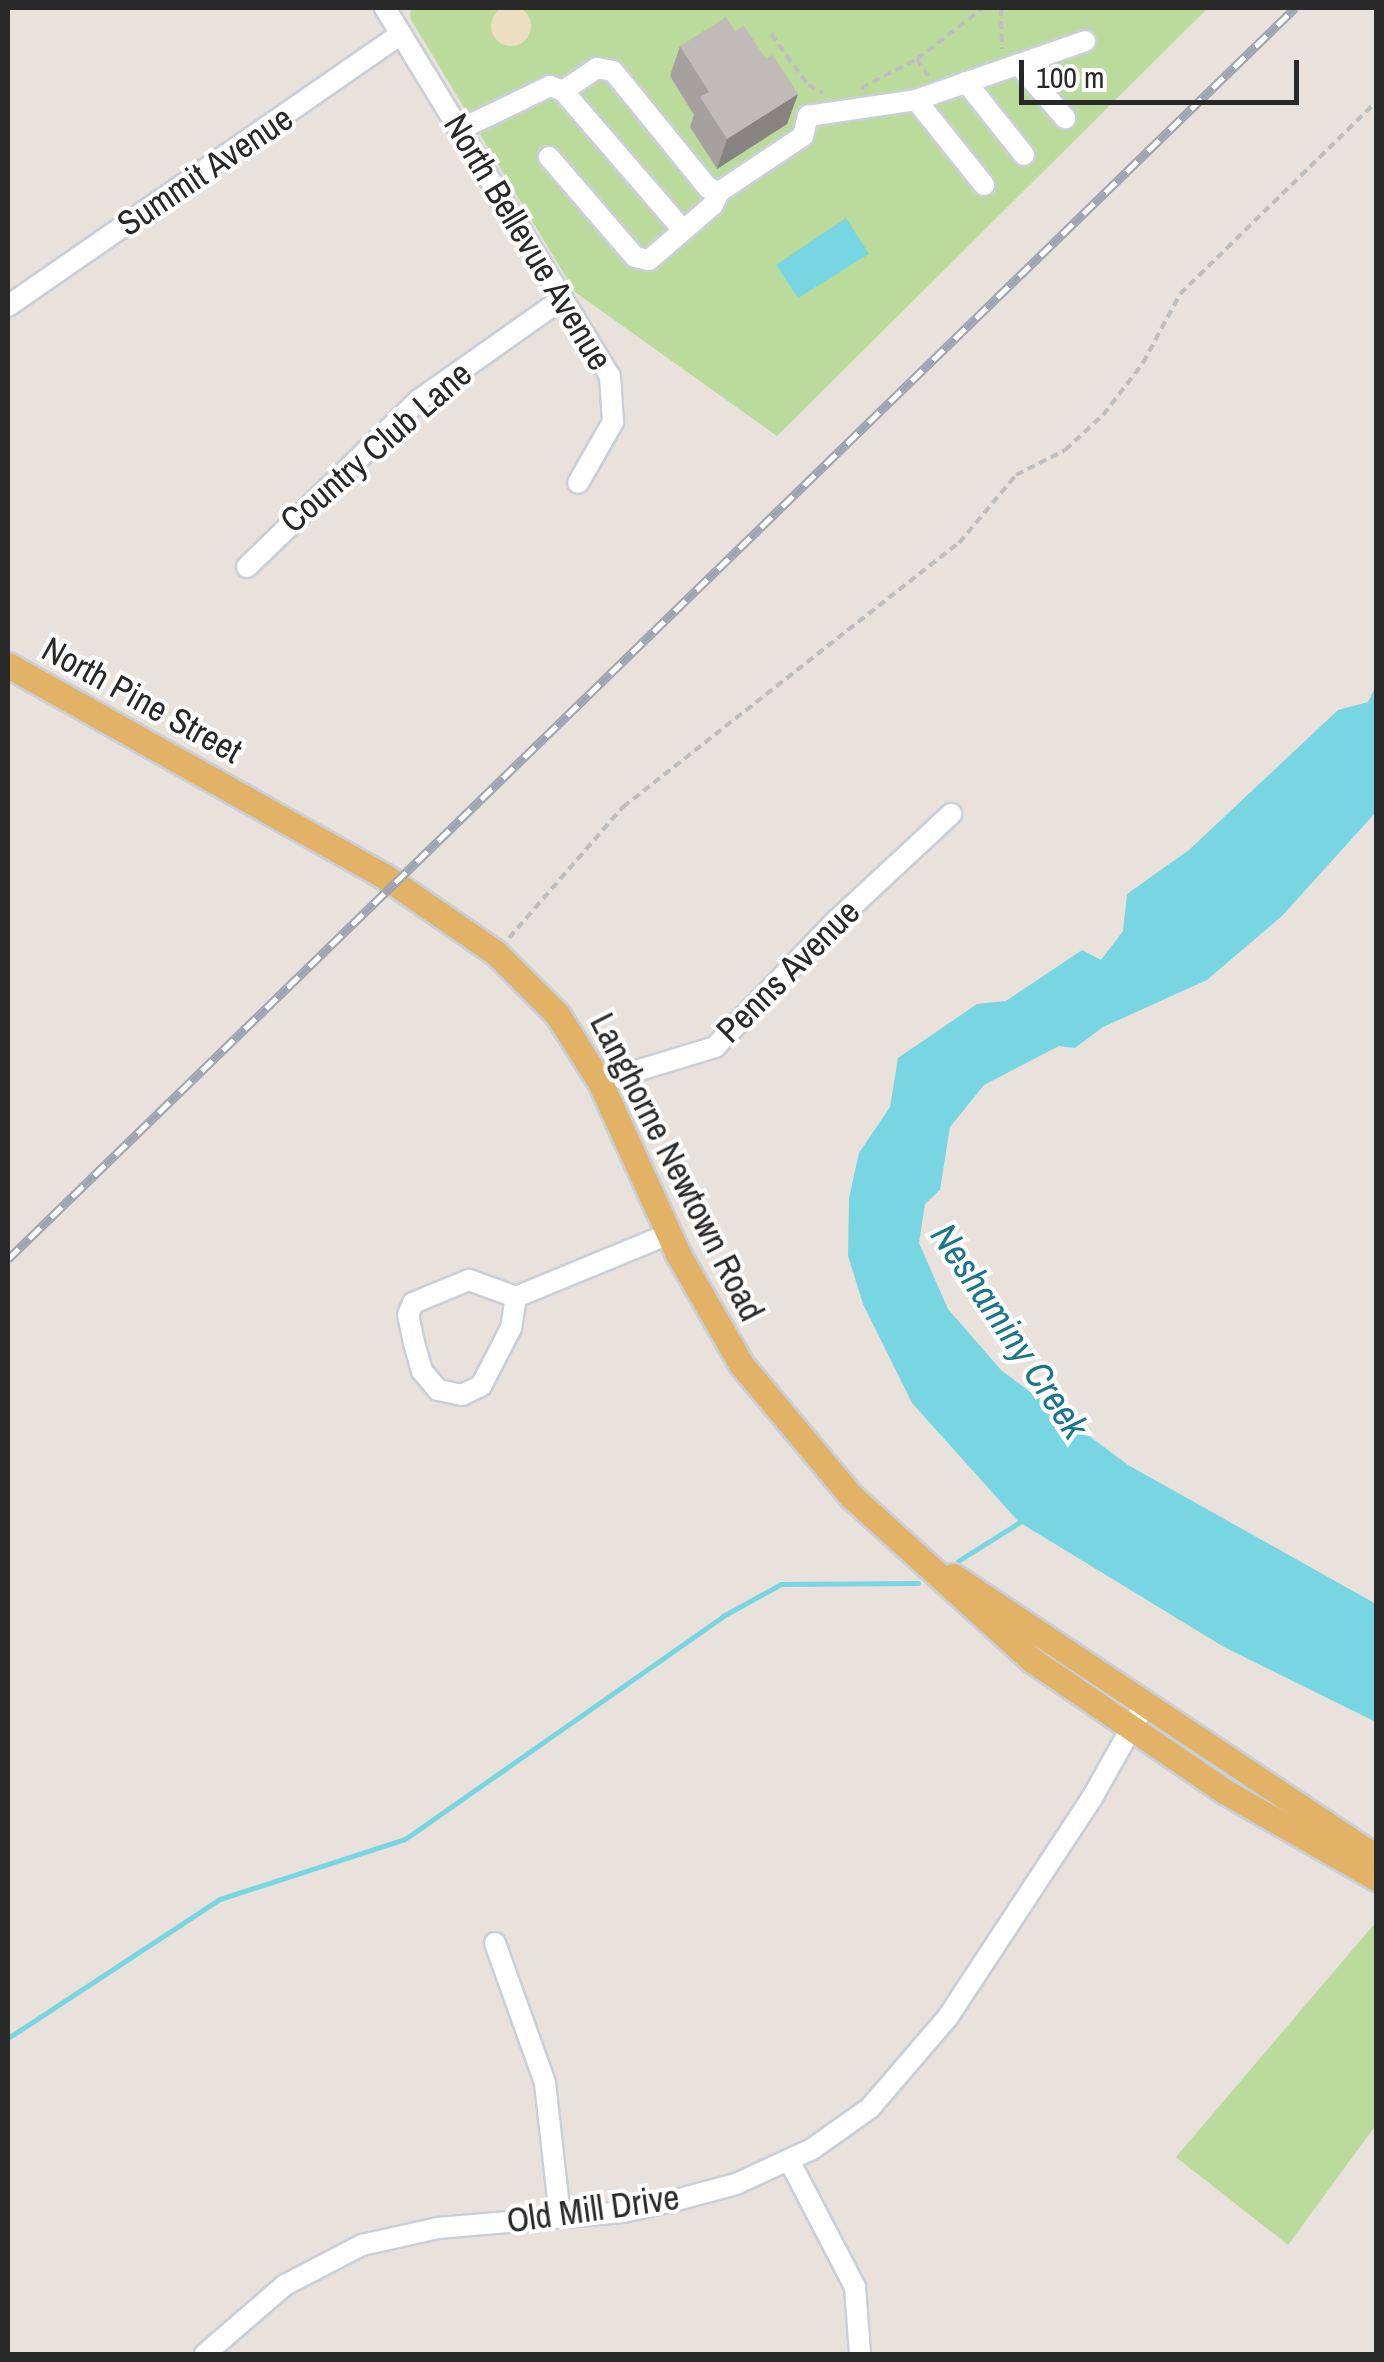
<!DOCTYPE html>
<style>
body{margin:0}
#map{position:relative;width:1384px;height:2362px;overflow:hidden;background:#e9e1db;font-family:"Archivo Narrow",sans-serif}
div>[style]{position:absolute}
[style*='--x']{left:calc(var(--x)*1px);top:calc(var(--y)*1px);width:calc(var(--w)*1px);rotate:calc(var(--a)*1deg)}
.green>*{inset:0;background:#bbdb9c}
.sand>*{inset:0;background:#ecdec0}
.round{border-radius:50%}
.water>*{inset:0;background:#77d6e2}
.stream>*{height:5px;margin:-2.5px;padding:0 2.5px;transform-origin:2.5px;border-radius:2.5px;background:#77d6e2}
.path>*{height:4px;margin-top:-2px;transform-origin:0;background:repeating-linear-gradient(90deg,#bebebe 0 8px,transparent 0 13px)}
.roads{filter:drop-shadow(2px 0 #c9cfd9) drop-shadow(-2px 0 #c9cfd9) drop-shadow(0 2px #c9cfd9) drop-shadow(0 -2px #c9cfd9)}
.minor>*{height:20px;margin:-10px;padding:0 10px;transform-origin:10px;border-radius:10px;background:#fff}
.major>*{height:25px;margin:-12.5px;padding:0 12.5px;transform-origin:12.5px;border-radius:12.5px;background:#e2b267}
.rail>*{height:9px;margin-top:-4.5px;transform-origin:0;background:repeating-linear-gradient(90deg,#fff 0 15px,#9ea4b1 0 30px);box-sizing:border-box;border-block:2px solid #9ea4b1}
.wall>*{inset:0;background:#a6a19e}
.shaded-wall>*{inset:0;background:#878381}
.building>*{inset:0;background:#c1bbb8}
span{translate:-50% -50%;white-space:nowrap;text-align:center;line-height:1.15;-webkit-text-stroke:8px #fff;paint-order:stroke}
.street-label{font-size:35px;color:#282828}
.water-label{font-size:38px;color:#1a758a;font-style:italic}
.frame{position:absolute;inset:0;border:10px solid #282828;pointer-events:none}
.scale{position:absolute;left:1019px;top:60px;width:280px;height:45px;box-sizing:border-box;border:5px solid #282828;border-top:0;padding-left:12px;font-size:30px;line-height:35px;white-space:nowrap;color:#282828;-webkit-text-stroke:8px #fff;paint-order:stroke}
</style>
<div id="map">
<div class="green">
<div style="clip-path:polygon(411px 8px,1208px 8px,777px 436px,575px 292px,410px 18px)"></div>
<div style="clip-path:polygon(1376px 1922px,1376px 2125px,1288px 2245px,1176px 2157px)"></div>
</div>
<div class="sand">
<div class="round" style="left:491px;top:6px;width:40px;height:40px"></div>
</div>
<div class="water">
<div style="clip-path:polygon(846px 218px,869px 254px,798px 298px,776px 265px)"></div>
<div style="clip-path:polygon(1376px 686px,1376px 812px,1282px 916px,1207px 980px,1103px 1027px,1075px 1048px,1059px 1046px,984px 1085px,950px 1127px,940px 1190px,925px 1204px,919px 1243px,948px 1309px,1001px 1370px,1128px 1465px,1376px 1604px,1376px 1722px,1224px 1647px,1019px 1522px,912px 1403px,863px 1304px,848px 1256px,849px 1198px,859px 1153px,890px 1107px,898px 1058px,977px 1004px,1006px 1001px,1082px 950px,1101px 960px,1123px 931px,1127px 894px,1189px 850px,1338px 710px,1368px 702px)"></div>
</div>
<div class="stream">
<div style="--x:958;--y:1561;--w:77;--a:-32.2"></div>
<div style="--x:8;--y:2038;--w:254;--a:-33.3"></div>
<div style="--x:220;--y:1899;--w:194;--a:-18"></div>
<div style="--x:405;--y:1839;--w:388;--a:-35"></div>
<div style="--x:723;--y:1616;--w:66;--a:-28.9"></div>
<div style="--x:781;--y:1584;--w:137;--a:-0.4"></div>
</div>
<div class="path">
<div style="--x:1001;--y:8;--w:41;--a:88.6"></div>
<div style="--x:771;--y:34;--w:63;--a:54"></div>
<div style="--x:808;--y:85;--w:17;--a:28"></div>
<div style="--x:917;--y:59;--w:20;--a:57"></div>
<div style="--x:861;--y:88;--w:63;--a:-27.4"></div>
<div style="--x:917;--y:59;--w:83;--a:-37.7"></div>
<div style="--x:509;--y:938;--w:174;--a:-49"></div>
<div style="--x:623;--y:807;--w:427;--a:-38.2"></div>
<div style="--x:959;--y:543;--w:89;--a:-50"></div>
<div style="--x:1016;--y:475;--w:55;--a:-27"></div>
<div style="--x:1065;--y:450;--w:52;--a:-42.6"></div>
<div style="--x:1103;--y:415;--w:66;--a:-52.4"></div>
<div style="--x:1143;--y:363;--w:78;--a:-61.8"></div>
<div style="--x:1180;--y:294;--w:274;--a:-44.4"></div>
</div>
<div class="roads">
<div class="minor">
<div style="--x:385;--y:8;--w:431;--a:58.6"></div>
<div style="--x:610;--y:376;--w:46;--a:86.3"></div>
<div style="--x:613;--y:422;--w:70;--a:119.8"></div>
<div style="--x:1018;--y:64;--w:72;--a:49"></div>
<div style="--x:966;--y:82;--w:93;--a:51.5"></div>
<div style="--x:563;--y:91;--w:184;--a:49.2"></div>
<div style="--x:916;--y:100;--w:109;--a:51.3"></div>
<div style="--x:461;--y:129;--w:99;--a:-25.8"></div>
<div style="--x:550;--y:86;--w:14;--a:21"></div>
<div style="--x:563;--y:91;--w:41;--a:-34.1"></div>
<div style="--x:597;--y:68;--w:16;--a:11"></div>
<div style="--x:613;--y:71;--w:151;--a:50.9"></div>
<div style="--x:708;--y:188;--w:12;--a:20"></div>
<div style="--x:719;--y:192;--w:101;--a:-33.7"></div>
<div style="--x:803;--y:136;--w:21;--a:-76"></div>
<div style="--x:808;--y:116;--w:109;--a:-8.4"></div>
<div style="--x:916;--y:100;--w:179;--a:-19.2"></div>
<div style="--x:549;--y:157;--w:132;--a:49.3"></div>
<div style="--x:635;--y:257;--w:14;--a:12"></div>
<div style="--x:649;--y:260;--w:84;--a:-40.7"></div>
<div style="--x:713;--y:205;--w:14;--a:-65"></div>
<div style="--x:8;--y:306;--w:478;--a:-34.7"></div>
<div style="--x:247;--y:567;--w:240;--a:-44.2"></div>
<div style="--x:419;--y:400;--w:174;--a:-35.2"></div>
<div style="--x:600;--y:1082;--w:120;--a:-16.9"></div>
<div style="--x:715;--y:1047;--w:176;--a:-46.2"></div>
<div style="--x:837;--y:920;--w:156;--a:-42.9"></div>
<div style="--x:516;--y:1297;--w:31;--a:99"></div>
<div style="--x:511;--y:1328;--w:65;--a:117.3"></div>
<div style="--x:481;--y:1386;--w:21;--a:155"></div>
<div style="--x:462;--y:1395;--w:25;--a:-168"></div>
<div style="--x:438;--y:1390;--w:25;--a:-130"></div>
<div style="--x:422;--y:1371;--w:29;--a:-106"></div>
<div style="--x:414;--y:1343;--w:29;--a:-102"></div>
<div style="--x:408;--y:1315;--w:13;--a:-67"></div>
<div style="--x:413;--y:1303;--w:61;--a:-22.3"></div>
<div style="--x:469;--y:1280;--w:50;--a:19.9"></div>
<div style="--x:516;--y:1297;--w:165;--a:-22.4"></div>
<div style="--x:495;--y:1943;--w:149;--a:70.3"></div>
<div style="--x:545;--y:2083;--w:134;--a:83.6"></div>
<div style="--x:790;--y:2162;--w:141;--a:62.5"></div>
<div style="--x:855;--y:2287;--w:67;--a:85.7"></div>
<div style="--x:205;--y:2354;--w:106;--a:-40.8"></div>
<div style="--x:285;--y:2285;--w:87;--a:-27.5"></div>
<div style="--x:362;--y:2245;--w:78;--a:-12.6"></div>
<div style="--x:438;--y:2228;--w:186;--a:-4.9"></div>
<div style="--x:623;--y:2212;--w:58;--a:-12.8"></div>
<div style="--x:680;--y:2199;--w:58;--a:-15"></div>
<div style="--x:736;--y:2184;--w:84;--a:-24.7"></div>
<div style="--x:812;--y:2149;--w:71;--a:-35.3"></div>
<div style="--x:870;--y:2108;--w:120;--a:-49.4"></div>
<div style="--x:948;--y:2017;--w:262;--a:-56.7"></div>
<div style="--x:1092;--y:1798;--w:104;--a:-60.7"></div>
</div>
<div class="major">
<div style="--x:8;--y:665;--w:431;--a:29.3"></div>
<div style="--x:384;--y:876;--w:136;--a:34.5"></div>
<div style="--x:496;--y:953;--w:86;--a:45"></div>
<div style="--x:557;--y:1014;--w:80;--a:57.7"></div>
<div style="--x:600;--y:1082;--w:189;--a:65.6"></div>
<div style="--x:678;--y:1254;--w:127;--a:60.2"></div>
<div style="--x:741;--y:1364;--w:172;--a:50.2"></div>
<div style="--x:851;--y:1496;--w:244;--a:42.2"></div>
<div style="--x:1032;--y:1660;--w:232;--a:34.3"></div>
<div style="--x:1224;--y:1791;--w:175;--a:29.8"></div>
<div style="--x:953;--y:1576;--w:508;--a:33.6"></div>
</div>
</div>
<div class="rail">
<div style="--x:8;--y:1259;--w:1795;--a:-44.19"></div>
</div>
<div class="wall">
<div style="clip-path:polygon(735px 31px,766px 59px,798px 94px,787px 124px,717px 169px,690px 127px,694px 115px,670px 76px,680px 46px)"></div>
</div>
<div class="shaded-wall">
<div style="clip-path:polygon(798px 94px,787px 124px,717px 169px,727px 139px)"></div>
</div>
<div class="building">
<div style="clip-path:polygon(726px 17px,735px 31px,744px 26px,766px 59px,773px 55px,798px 94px,727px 139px,700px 97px,709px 92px,680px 46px)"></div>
</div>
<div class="street-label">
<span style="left:205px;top:171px;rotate:-34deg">Summit Avenue</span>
<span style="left:528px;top:242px;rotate:59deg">North Bellevue Avenue</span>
<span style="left:376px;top:447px;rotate:-41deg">Country Club Lane</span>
<span style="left:142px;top:700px;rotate:29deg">North Pine Street</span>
<span style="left:788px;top:971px;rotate:-45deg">Penns Avenue</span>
<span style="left:677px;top:1167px;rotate:63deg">Langhorne Newtown Road</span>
<span style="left:593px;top:2209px;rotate:-8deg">Old Mill Drive</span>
</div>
<div class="water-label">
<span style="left:1010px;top:1331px;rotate:56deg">Neshaminy Creek</span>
</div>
<div class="frame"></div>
<div class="scale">100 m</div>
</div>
